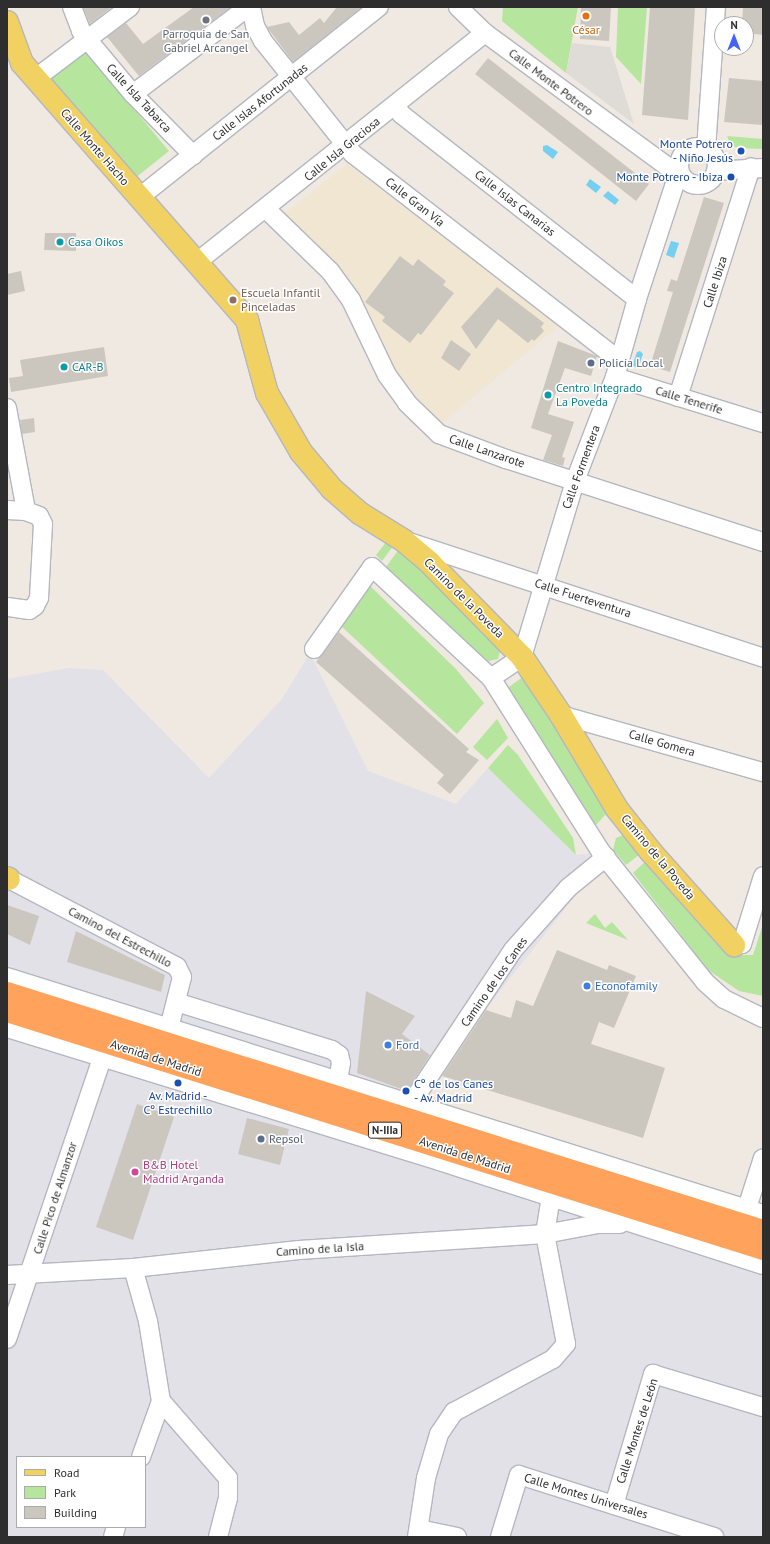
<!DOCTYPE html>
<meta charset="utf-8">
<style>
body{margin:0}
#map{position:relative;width:770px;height:1544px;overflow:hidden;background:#efe9e1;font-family:"PT Sans",sans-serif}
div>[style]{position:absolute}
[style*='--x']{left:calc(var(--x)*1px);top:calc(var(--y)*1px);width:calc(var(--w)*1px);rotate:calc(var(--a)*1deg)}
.industrial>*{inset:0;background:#e3e1e8}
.education>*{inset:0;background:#f0e6d1}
.green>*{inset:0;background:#b6e59e}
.plaza>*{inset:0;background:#dfdcd8}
.water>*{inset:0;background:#75cff0}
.building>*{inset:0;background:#cbc7bf}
.roads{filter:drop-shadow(1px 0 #b4b7c1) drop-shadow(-1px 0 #b4b7c1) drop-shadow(0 1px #b4b7c1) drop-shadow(0 -1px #b4b7c1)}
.minor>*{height:18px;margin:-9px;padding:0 9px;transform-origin:9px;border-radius:9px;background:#fff}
.minor>.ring{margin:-9px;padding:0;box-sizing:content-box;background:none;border:18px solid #fff;border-radius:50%}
.major>*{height:22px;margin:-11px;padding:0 11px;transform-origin:11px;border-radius:11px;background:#f2d163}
.highway>*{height:22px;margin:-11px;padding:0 11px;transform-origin:11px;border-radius:11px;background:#ffa35c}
.dots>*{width:11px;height:11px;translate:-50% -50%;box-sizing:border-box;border:2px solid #fff;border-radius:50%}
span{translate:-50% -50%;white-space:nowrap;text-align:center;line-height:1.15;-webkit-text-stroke:3px #fff;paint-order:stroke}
.shield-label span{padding:1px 3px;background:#fff;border:1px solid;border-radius:3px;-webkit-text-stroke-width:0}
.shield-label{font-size:11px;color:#2e2e2e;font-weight:700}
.food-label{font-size:12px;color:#c56008}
.worship-label{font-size:12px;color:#5b616d}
.street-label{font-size:12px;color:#2e2e2e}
.transit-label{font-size:12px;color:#164399}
.right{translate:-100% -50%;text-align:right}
.left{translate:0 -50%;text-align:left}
.culture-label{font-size:12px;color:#0d838f}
.education-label{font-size:12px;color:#785e54}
.service-label{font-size:12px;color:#4e5e75}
.shop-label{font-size:12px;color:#366cbe}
.hotel-label{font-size:12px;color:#b23c85}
.frame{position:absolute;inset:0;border:8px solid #2e2e2e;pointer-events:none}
.legend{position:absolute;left:16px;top:1456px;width:130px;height:72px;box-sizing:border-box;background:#fff;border:1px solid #ababab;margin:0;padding:5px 7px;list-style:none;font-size:12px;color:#2e2e2e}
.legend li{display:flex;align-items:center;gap:8px;height:20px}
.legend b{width:20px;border:1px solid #ababab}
.north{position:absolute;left:714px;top:16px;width:40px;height:40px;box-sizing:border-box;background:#fff;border:1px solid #ababab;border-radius:50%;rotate:0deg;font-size:11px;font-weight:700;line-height:16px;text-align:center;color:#2e2e2e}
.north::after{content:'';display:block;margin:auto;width:14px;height:18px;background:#4264fb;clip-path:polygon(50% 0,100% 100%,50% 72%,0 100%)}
</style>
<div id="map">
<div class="industrial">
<div style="clip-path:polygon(evenodd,310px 653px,368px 771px,456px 804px,488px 768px,576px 855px,601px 852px,606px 857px,412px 1102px,763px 1221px,763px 1537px,7px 1537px,7px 679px,69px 668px,103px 670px,209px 778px,282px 699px,310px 653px,17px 1457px,145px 1457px,145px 1527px,17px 1527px,17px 1457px)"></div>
</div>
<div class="education">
<div style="clip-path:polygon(347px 164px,558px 326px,440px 425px,416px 404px,399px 381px,349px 280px,336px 264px,283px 215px)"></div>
</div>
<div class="green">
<div style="clip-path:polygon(503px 7px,578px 7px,566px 73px,502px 21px)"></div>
<div style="clip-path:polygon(618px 7px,647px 7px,641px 84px,616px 57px)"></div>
<div style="clip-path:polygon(86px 52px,169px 151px,134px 179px,50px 79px)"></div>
<div style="clip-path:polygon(727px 136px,763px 139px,763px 149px,737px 148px,730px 144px)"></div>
<div style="clip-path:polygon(387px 541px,394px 545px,382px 561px,376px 555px)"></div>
<div style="clip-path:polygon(399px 549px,476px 620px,501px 648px,498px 659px,484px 662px,386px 567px)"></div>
<div style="clip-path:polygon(367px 583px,456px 669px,484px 703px,457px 734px,340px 625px)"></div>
<div style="clip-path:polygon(524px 676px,608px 812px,594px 827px,505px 690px)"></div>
<div style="clip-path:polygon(497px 719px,508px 738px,487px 760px,473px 747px)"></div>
<div style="clip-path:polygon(508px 745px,518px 755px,573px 838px,576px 855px,488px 768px)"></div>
<div style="clip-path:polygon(623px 835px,631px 837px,644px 851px,626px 865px,613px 850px,616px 838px)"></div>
<div style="clip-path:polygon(650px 857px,729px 955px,753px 955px,763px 924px,763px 996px,739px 991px,708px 970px,633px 873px)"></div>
<div style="clip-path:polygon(595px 914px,605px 928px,612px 922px,628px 940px,586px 923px)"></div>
</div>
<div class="plaza">
<div style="clip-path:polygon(572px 43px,610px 47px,634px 124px,566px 73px)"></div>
</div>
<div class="water">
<div style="clip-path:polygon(547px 145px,558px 152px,553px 159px,543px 151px,543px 146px)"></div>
<div style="clip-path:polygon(590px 179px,601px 187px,596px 193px,586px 185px)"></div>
<div style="clip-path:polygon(608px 191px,619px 200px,615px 205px,603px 196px)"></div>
<div style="clip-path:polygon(671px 241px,679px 243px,674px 258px,666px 255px)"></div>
<div style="clip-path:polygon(640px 351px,643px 354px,638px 368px,632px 366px,637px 352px)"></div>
</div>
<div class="building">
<div style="clip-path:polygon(83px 7px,112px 7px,90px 24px)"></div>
<div style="clip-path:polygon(194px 7px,231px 7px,139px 76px,107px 37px,126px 23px,143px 44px)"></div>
<div style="clip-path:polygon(337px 7px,362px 7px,293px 62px,267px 27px,289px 22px,299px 35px,320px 18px,324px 23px)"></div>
<div style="clip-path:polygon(581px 7px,611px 7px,609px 41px,580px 39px)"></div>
<div style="clip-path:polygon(650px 7px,695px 7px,688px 120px,642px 115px)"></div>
<div style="clip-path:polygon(743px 7px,763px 7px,763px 35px,746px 33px,746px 24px,742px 24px)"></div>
<div style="clip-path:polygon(488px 58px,649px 184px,636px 201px,475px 74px)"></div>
<div style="clip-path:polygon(729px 78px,763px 81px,763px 125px,724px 122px)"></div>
<div style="clip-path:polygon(704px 197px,724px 203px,670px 372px,650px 366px,673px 292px,667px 291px,671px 279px,677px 281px)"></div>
<div style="clip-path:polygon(45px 233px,76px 233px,76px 251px,44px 250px)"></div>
<div style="clip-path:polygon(400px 256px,413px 266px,418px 259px,446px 281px,443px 285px,454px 293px,421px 335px,418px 333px,410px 343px,382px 321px,385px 317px,365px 302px)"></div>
<div style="clip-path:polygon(21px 271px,25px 291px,7px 295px,7px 274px)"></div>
<div style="clip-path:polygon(497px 287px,544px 323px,541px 327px,544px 331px,534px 341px,532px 339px,528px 343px,498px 319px,476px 349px,461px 327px)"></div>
<div style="clip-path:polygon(451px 340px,471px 354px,459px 371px,441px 358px)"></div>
<div style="clip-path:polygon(558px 341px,597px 356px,591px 376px,565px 368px,548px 414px,574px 422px,562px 457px,565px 458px,563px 466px,543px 460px,552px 435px,531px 428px)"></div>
<div style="clip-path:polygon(104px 347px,108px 376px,11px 392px,9px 378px,23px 376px,20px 360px)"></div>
<div style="clip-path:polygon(34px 418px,35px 432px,22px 434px,20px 420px)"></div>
<div style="clip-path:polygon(339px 632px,469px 749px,466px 752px,479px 760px,450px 794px,437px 783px,444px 775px,316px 662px)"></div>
<div style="clip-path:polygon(7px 905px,39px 916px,30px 945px,7px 934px)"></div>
<div style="clip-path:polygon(76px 931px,165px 975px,161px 992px,67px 962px)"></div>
<div style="clip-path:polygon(557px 950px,607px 970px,609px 965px,636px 976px,614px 1028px,599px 1022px,591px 1044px,665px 1068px,643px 1138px,442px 1076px,486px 1010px,511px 1018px,516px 1000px,533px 1006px)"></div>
<div style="clip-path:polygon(366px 991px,415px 1016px,402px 1034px,430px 1055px,407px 1091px,357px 1073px)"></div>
<div style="clip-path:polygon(137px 1104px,174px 1117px,133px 1240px,96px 1227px)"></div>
<div style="clip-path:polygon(247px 1118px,289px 1129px,280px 1165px,238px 1154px)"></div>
</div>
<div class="roads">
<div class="minor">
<div style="--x:72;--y:7;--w:26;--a:69"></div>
<div style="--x:81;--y:31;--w:10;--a:53"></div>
<div style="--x:87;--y:39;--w:72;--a:50.1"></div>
<div style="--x:133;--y:94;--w:86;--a:45.5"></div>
<div style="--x:251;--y:7;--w:19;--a:78"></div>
<div style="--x:255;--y:26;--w:17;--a:62"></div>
<div style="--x:263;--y:41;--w:144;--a:51.5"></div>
<div style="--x:353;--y:154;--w:336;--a:37.8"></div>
<div style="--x:458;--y:7;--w:37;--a:44"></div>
<div style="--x:485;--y:33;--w:245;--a:36.2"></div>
<div style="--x:36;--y:78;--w:118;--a:-37.1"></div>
<div style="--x:133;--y:94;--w:144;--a:-37.1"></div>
<div style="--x:396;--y:105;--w:10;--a:61"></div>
<div style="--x:401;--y:114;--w:300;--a:38.1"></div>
<div class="ring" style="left:679px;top:147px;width:20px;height:20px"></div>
<div style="--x:706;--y:149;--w:142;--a:-86"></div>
<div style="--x:716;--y:171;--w:46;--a:-3.7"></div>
<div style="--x:141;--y:196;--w:304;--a:-38.5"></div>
<div style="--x:266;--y:209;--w:89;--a:44.1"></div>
<div style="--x:330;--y:271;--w:36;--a:54"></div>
<div style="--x:351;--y:300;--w:83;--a:64.4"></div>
<div style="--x:387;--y:375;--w:34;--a:54"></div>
<div style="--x:407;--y:403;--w:45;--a:44.1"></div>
<div style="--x:439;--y:434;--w:72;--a:20.5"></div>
<div style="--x:506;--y:459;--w:270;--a:17.9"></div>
<div style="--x:197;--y:262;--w:368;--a:-38.5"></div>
<div style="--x:615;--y:377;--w:155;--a:17.3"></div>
<div style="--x:678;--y:397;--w:241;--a:-72.4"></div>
<div style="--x:7;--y:408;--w:105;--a:79.5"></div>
<div style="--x:7;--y:510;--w:19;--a:3"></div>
<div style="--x:26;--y:511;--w:14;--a:21"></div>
<div style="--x:39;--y:516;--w:9;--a:63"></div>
<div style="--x:43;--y:524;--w:74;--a:93.1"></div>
<div style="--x:39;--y:598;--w:9;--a:117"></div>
<div style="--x:35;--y:606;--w:7;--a:146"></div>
<div style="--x:29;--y:610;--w:22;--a:-172"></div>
<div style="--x:406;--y:541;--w:376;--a:18.1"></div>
<div style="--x:314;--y:649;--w:100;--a:-54.7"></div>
<div style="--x:372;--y:567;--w:163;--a:43"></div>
<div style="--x:491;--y:678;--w:206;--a:57.7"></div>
<div style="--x:601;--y:852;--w:166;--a:51.3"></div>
<div style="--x:705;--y:982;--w:25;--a:42"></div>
<div style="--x:724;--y:999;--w:43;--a:26"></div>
<div style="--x:491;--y:678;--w:37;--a:-34"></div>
<div style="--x:522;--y:657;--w:184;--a:-73.2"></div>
<div style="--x:575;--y:481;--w:111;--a:-69"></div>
<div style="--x:615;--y:377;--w:81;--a:-74.2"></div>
<div style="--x:637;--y:299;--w:132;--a:-71.8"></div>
<div style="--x:561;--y:715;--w:210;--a:15.8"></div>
<div style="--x:9;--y:879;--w:190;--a:27.6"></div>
<div style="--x:177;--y:967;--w:11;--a:63"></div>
<div style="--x:182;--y:977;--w:53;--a:104.3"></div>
<div style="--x:734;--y:945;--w:8;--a:-7"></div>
<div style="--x:742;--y:944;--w:71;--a:-72.8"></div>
<div style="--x:7;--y:977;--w:792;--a:17.41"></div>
<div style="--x:176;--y:1002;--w:163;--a:17.1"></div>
<div style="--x:332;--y:1050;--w:9;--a:36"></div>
<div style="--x:339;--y:1055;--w:8;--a:76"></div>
<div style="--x:341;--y:1063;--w:17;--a:100"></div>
<div style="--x:7;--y:1028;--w:452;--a:17.1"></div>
<div style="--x:439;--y:1161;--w:340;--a:17.8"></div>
<div style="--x:412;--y:1102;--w:182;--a:-56.4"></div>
<div style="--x:513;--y:950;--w:83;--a:-48.4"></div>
<div style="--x:568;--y:888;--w:49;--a:-39.2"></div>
<div style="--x:747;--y:1208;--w:52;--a:-72.3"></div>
<div style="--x:133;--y:1268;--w:55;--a:74.2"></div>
<div style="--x:148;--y:1321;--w:81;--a:80.8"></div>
<div style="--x:161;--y:1401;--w:102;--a:49"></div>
<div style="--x:228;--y:1478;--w:20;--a:90"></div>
<div style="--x:228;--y:1498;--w:40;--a:104.4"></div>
<div style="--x:7;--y:1275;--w:126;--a:-3.2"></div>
<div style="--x:133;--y:1268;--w:167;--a:-6.2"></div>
<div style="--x:299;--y:1250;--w:247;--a:-3.7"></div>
<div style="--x:545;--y:1234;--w:54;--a:-10.7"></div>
<div style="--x:598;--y:1224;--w:22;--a:0"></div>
<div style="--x:7;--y:1339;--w:297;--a:-71.3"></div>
<div style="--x:141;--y:1457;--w:59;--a:-70.3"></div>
<div style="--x:614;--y:1505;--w:137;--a:-73.4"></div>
<div style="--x:653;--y:1374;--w:115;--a:16.7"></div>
<div style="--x:419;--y:1529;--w:39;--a:12"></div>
<div style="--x:113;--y:1537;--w:10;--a:-73"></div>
<div style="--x:417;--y:1537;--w:60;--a:-81.3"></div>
<div style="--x:426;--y:1478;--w:46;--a:-73.5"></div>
<div style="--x:439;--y:1434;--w:27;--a:-56"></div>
<div style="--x:454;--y:1412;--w:112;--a:-28.2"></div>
<div style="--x:553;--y:1359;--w:20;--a:-49"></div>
<div style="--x:566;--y:1344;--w:112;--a:-100.8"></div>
<div style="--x:545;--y:1234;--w:37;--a:-81"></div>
<div style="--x:500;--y:1537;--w:65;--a:-73"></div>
<div style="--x:519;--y:1475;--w:205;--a:17.6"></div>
</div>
<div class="major">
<div style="--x:7;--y:22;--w:44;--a:69.9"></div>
<div style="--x:22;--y:63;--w:342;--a:48.8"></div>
<div style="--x:247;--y:320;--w:76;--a:74.7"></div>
<div style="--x:267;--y:393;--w:68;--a:60"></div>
<div style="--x:301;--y:452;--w:48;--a:50"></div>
<div style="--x:332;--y:489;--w:38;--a:41"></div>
<div style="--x:361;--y:514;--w:49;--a:31.8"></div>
<div style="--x:403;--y:540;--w:35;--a:40"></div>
<div style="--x:430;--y:563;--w:132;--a:45.6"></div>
<div style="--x:522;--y:657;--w:70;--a:56.1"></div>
<div style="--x:561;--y:715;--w:109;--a:59.2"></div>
<div style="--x:617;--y:809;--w:55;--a:51.7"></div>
<div style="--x:651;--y:852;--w:125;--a:48.3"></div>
<div style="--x:7;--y:878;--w:2;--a:27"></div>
</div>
<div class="highway">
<div style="--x:7;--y:993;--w:793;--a:17.47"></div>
<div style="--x:7;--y:1011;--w:793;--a:17.47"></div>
</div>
</div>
<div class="dots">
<div style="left:586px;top:16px;background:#e8710a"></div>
<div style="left:206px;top:20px;background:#6b7280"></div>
<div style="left:741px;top:151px;background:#1a4fb4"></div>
<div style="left:731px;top:177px;background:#1a4fb4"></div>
<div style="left:60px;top:242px;background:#0f9aa8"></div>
<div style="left:233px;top:300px;background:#8d6e63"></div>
<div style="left:591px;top:363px;background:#5c6f8a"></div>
<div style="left:64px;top:367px;background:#0f9aa8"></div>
<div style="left:548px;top:395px;background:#0f9aa8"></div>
<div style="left:587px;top:986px;background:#3f7fe0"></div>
<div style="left:388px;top:1045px;background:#3f7fe0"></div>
<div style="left:178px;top:1083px;background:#1a4fb4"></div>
<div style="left:406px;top:1091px;background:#1a4fb4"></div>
<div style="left:261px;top:1139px;background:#5c6f8a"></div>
<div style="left:135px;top:1172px;background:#d1479c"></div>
</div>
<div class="shield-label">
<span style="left:385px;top:1130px">N-IIIa</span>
</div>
<div class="food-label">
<span style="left:586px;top:30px">César</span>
</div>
<div class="worship-label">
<span style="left:206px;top:41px">Parroquia de San<br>Gabriel Arcangel</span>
</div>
<div class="street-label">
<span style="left:551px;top:82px;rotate:37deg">Calle Monte Potrero</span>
<span style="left:139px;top:98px;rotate:47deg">Calle Isla Tabarca</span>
<span style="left:260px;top:102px;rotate:-38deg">Calle Islas Afortunadas</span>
<span style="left:95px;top:147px;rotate:49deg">Calle Monte Hacho</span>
<span style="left:342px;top:149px;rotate:-39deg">Calle Isla Graciosa</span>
<span style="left:415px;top:202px;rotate:38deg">Calle Gran Vía</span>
<span style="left:515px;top:203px;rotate:38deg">Calle Islas Canarias</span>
<span style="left:715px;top:282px;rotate:-72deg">Calle Ibiza</span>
<span style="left:689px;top:400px;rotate:17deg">Calle Tenerife</span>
<span style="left:487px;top:451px;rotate:19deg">Calle Lanzarote</span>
<span style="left:581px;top:467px;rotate:-70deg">Calle Formentera</span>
<span style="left:464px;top:598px;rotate:45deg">Camino de la Poveda</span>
<span style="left:583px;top:598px;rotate:18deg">Calle Fuerteventura</span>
<span style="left:662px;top:743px;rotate:16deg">Calle Gomera</span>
<span style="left:658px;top:857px;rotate:50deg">Camino de la Poveda</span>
<span style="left:120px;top:937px;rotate:28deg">Camino del Estrechillo</span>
<span style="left:494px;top:982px;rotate:-55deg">Camino de los Canes</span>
<span style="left:156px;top:1058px;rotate:18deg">Avenida de Madrid</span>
<span style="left:465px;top:1155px;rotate:18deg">Avenida de Madrid</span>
<span style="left:55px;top:1198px;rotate:-72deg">Calle Pico de Almanzor</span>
<span style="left:320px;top:1249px;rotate:-4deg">Camino de la Isla</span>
<span style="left:637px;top:1431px;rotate:-72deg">Calle Montes de León</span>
<span style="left:586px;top:1496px;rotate:17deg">Calle Montes Universales</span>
</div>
<div class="transit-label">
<span class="right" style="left:733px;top:151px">Monte Potrero<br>- Niño Jesús</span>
<span class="right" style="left:723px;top:177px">Monte Potrero - Ibiza</span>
<span class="left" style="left:414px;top:1091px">Cº de los Canes<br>- Av. Madrid</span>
<span style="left:178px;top:1103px">Av. Madrid -<br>Cº Estrechillo</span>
</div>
<div class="culture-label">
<span class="left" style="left:68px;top:242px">Casa Oikos</span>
<span class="left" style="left:72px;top:367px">CAR-B</span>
<span class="left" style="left:556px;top:395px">Centro Integrado<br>La Poveda</span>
</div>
<div class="education-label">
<span class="left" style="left:241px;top:300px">Escuela Infantil<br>Pinceladas</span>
</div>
<div class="service-label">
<span class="left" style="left:599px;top:363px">Policía Local</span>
<span class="left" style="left:269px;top:1139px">Repsol</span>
</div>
<div class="shop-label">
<span class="left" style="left:595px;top:986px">Econofamily</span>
<span class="left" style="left:396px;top:1045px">Ford</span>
</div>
<div class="hotel-label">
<span class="left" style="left:143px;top:1172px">B&amp;B Hotel<br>Madrid Arganda</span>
</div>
<div class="frame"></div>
<ul class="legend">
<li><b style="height:5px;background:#f2d163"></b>Road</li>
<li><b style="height:11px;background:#b6e59e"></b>Park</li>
<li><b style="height:11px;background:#cbc7bf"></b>Building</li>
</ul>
<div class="north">N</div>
</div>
